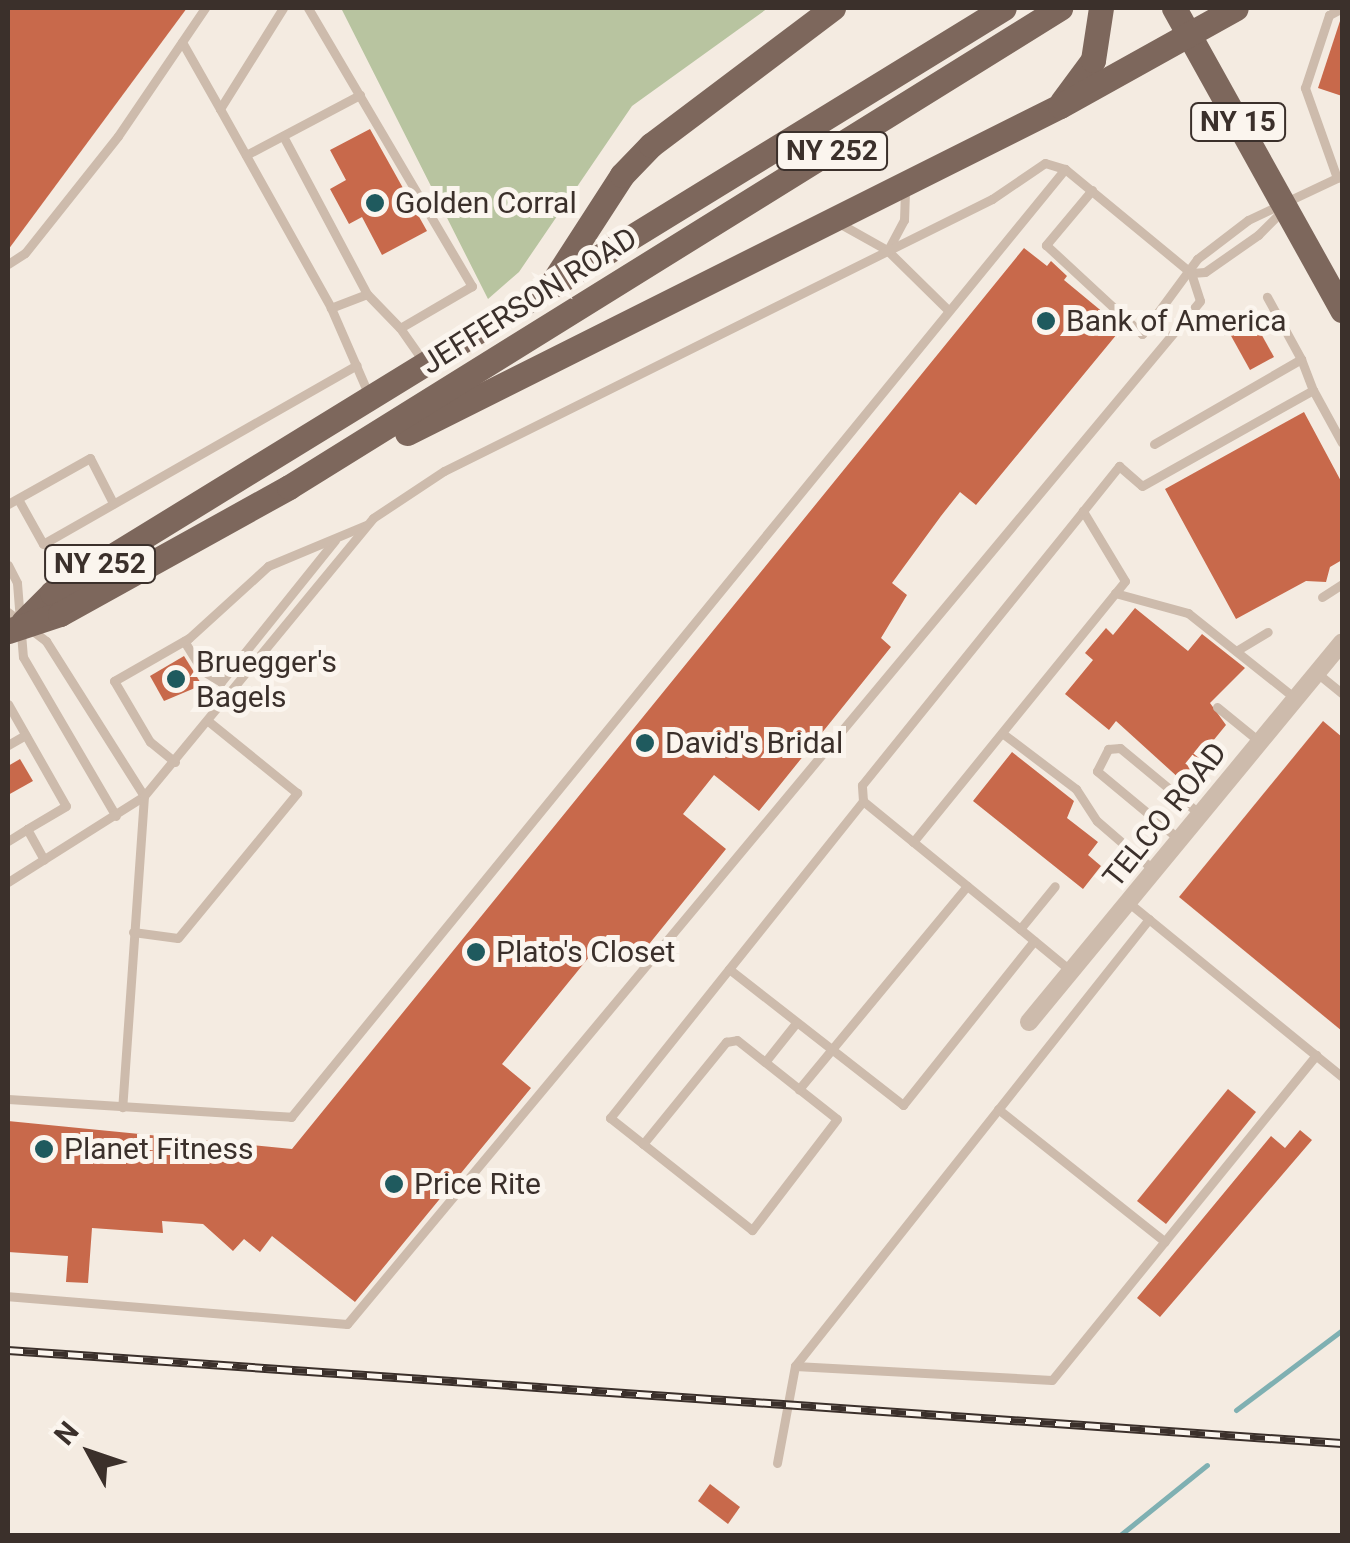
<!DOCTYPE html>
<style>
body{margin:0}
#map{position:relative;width:1350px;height:1543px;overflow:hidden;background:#f4ebe1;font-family:Roboto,sans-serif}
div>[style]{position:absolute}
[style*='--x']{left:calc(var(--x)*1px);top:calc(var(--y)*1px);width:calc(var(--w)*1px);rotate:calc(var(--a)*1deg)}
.green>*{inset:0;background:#b8c4a0}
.stream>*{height:5px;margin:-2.5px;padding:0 2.5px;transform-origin:2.5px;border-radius:2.5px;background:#7fb0b2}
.building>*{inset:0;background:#c8694b}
.service>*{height:9px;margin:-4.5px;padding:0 4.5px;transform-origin:4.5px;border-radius:4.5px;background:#cdbbac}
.minor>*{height:18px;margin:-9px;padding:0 9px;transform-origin:9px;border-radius:9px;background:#cdbbac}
.primary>*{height:25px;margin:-12.5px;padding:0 12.5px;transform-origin:12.5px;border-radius:12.5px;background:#7d675c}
.rail>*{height:9px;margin-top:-4.5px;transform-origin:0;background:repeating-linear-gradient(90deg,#fbf5ee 0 15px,#3b302b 0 30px);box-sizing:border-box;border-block:2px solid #3b302b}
.dots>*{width:28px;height:28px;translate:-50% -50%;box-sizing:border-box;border:5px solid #fbf5ee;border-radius:50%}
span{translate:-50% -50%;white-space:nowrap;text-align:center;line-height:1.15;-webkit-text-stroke:10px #fbf5ee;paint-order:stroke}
.shield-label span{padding:2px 8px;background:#fbf5ee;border:2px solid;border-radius:8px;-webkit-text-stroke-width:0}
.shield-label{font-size:28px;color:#3b302b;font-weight:700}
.poi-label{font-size:30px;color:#3b302b}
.left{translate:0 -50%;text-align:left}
.street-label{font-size:30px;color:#3b302b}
.frame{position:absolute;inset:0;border:10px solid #3b302b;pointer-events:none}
.north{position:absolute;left:40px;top:1403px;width:100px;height:100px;-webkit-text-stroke:8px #fbf5ee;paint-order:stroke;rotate:310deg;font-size:28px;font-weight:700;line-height:40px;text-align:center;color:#3b302b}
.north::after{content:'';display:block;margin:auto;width:35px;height:45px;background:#3b302b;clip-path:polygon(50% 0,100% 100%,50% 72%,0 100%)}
</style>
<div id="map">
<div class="green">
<div style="clip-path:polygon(341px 8px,768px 8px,632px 106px,519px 272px,488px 299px)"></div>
</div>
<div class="stream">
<div style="--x:1236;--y:1410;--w:133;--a:-37"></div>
<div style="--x:1119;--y:1536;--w:113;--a:-38.9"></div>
</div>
<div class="building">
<div style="clip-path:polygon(8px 8px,187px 8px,8px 250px)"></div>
<div style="clip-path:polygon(1340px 21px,1342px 22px,1342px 96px,1318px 88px)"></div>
<div style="clip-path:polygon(370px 129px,427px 231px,382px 255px,362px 217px,349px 224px,330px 189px,346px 180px,330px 150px)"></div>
<div style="clip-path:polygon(1024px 248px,1047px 266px,1051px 261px,1067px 276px,1064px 280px,1122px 328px,976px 505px,960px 492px,941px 516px,892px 583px,907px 595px,881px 638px,891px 647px,759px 811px,714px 775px,683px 814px,726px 849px,637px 959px,607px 935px,502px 1064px,531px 1088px,355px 1302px,272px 1236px,260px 1252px,244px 1239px,233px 1251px,203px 1224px,162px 1221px,163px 1233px,92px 1228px,88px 1283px,66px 1282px,68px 1256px,8px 1252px,8px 1121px,292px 1149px)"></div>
<div style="clip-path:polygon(1249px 312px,1274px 357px,1250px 370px,1225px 325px)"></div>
<div style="clip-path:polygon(1304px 412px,1342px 483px,1342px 560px,1330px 567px,1326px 582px,1306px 581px,1236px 619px,1165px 489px)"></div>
<div style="clip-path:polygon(1135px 608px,1188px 651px,1202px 634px,1245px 668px,1210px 703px,1226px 725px,1181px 780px,1116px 721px,1109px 730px,1065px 694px,1093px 660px,1085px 653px,1106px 628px,1113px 635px)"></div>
<div style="clip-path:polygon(184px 656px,202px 685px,164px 701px,150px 676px)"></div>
<div style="clip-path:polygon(1323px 721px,1342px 737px,1342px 1031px,1179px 897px)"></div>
<div style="clip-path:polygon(1012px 752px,1074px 801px,1067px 818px,1098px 842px,1088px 855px,1101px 866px,1083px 889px,973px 801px)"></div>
<div style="clip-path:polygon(20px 759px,33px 781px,8px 795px,8px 766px)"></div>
<div style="clip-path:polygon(1228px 1089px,1256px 1112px,1166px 1224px,1137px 1201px)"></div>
<div style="clip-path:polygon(1300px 1130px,1312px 1140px,1160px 1317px,1137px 1298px,1271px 1136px,1285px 1148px)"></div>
<div style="clip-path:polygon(710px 1484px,740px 1507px,728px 1524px,698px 1501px)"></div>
</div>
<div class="service">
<div style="--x:283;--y:8;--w:119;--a:122"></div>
<div style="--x:220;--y:109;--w:228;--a:60.8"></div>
<div style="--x:331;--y:308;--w:93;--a:66.5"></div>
<div style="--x:308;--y:8;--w:323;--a:59.5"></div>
<div style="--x:472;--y:286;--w:83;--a:149.7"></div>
<div style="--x:400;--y:328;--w:38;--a:55"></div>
<div style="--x:182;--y:42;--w:77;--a:60.4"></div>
<div style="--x:283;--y:136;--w:179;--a:62"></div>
<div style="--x:367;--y:294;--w:39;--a:159"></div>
<div style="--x:246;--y:155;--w:129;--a:-27.8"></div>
<div style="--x:1092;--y:190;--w:72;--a:129.9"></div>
<div style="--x:1046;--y:245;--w:131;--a:42.8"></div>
<div style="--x:1142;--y:334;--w:93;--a:-53.7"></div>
<div style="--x:1197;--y:259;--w:64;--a:-37.4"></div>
<div style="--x:1248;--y:220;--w:98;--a:-25.3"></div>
<div style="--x:1337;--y:178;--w:96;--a:-109.6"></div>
<div style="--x:1305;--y:88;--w:77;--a:-71.8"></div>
<div style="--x:1329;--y:15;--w:15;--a:-28"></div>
<div style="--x:837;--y:222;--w:57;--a:29.2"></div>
<div style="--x:887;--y:250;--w:83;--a:44.5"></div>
<div style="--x:889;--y:248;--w:32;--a:-62"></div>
<div style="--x:904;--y:220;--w:33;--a:-88"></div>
<div style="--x:8;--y:264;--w:20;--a:-33"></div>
<div style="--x:25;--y:253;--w:149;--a:-51.5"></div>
<div style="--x:118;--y:136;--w:155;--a:-55.8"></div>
<div style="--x:1191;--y:273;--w:14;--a:-4"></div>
<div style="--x:1205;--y:272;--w:65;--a:-34.9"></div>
<div style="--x:1258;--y:235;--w:37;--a:-45"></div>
<div style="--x:367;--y:294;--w:47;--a:45.9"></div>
<div style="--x:1301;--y:359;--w:33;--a:69"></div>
<div style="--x:1154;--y:444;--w:170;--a:-30"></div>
<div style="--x:1301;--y:359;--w:71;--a:-118.7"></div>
<div style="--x:18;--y:499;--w:51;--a:60.9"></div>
<div style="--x:43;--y:544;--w:361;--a:-29.7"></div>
<div style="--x:8;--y:504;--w:94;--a:-29.3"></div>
<div style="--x:90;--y:458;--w:51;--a:62.9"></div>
<div style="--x:8;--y:565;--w:20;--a:63"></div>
<div style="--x:17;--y:583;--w:74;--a:85.4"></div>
<div style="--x:23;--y:657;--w:184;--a:59.7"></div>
<div style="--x:1115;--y:593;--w:76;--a:15.3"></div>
<div style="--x:1188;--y:613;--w:138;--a:38.5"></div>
<div style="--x:1322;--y:597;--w:24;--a:-33"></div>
<div style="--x:8;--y:612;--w:48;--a:37.3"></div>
<div style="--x:46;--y:641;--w:183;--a:57.7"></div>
<div style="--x:144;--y:796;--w:312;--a:94"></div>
<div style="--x:184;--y:641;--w:36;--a:58"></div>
<div style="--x:203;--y:671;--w:21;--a:31"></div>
<div style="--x:221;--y:682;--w:182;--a:-51.2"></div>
<div style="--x:1236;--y:651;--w:37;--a:-31"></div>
<div style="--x:1317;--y:673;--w:32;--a:39"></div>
<div style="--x:8;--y:704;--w:117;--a:60.4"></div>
<div style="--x:66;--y:806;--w:45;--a:149.5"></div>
<div style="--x:27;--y:829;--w:35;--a:61"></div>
<div style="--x:1217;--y:707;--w:55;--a:39.1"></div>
<div style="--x:1002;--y:733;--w:93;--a:37.1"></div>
<div style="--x:1076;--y:789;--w:38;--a:57"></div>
<div style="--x:1097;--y:821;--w:77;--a:40.8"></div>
<div style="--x:8;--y:745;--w:20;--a:-30"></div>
<div style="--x:175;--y:762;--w:32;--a:-141"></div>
<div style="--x:150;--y:742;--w:71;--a:-120.5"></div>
<div style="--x:114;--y:681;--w:86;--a:-29.8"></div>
<div style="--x:189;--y:638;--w:107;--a:-42.3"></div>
<div style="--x:268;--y:566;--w:106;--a:-22.7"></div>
<div style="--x:863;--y:801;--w:16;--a:-94"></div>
<div style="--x:862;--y:785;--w:352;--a:-51.1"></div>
<div style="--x:1180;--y:840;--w:108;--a:-140.3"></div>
<div style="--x:1097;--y:771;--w:25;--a:-63"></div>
<div style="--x:1108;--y:749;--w:12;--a:-5"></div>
<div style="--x:1120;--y:748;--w:105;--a:39.6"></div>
<div style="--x:8;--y:841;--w:22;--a:-32"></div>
<div style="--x:913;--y:842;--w:336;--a:-50.9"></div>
<div style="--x:1125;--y:581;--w:82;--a:-121"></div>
<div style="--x:1083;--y:511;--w:58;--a:-51.3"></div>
<div style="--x:1119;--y:466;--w:30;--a:41"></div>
<div style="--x:1142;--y:486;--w:196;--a:-29.3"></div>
<div style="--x:1313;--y:390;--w:60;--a:61.3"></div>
<div style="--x:8;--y:882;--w:161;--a:-32.3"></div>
<div style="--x:144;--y:796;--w:360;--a:-50.5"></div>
<div style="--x:373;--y:518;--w:85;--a:-33.5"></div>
<div style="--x:444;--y:471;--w:612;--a:-26.4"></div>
<div style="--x:992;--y:199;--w:64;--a:-34.2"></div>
<div style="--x:1045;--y:163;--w:21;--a:17"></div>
<div style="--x:1065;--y:169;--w:163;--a:39.5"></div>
<div style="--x:1191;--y:273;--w:29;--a:72"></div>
<div style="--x:1200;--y:301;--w:1332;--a:129.82"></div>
<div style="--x:347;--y:1324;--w:340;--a:-175.3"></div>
<div style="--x:967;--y:886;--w:264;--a:129.6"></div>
<div style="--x:799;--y:1089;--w:48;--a:38.3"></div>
<div style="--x:837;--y:1119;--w:140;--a:127.4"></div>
<div style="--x:752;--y:1230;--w:181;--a:-141.7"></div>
<div style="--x:610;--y:1118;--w:406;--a:-51.4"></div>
<div style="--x:863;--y:801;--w:203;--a:39.2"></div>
<div style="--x:1020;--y:929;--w:66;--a:39.5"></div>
<div style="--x:1129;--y:903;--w:275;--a:39.2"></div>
<div style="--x:1149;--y:919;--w:570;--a:128.38"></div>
<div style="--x:795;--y:1366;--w:257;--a:3.1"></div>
<div style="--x:1052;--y:1380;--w:419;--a:-50.9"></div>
<div style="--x:1020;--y:929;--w:55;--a:-50.9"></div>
<div style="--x:133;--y:932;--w:45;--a:7.6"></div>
<div style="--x:178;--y:938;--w:188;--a:-50.6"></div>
<div style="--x:297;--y:793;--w:114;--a:-141"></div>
<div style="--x:729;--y:969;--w:221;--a:38"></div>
<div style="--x:903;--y:1105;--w:210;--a:-51.4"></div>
<div style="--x:765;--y:1062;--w:50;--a:-51.5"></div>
<div style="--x:8;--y:1099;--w:284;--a:3.6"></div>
<div style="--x:291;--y:1117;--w:1224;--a:-50.77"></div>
<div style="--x:998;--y:1109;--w:213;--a:38.5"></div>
<div style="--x:643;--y:1144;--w:132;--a:-50.9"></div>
<div style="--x:726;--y:1042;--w:11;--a:-10"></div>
<div style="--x:737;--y:1040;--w:79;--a:38.3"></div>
<div style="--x:777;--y:1463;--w:99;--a:-79.5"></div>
</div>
<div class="minor">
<div style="--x:1029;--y:1022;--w:492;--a:-50.5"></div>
</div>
<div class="primary">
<div style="--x:1174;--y:8;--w:346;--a:60.9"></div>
<div style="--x:1062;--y:102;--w:52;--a:-53.6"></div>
<div style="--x:1093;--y:60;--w:53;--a:-81.3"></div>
<div style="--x:549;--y:288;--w:135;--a:-57.1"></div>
<div style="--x:622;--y:175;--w:42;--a:-46"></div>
<div style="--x:651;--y:145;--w:228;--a:-37"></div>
<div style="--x:407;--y:433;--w:730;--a:-26.6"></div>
<div style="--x:1060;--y:106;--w:201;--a:-29.1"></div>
<div style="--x:23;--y:622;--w:41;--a:-45"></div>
<div style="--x:52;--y:593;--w:1117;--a:-31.57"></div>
<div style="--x:8;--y:631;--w:55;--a:-18.1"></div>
<div style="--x:60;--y:614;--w:262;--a:-29"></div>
<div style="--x:289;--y:487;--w:908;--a:-31.85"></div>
</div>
<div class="rail">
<div style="--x:8;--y:1350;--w:1337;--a:3.99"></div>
</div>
<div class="dots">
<div style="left:375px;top:203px;background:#1f5a5e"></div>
<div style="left:1046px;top:321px;background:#1f5a5e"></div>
<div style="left:176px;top:679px;background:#1f5a5e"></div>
<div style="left:645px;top:743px;background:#1f5a5e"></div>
<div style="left:476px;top:952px;background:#1f5a5e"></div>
<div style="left:44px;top:1149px;background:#1f5a5e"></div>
<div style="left:394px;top:1184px;background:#1f5a5e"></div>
</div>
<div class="shield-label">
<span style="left:1238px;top:122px">NY 15</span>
<span style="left:832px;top:151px">NY 252</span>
<span style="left:100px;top:564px">NY 252</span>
</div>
<div class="poi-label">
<span class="left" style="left:395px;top:203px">Golden Corral</span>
<span class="left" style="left:1066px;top:321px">Bank of America</span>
<span class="left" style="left:196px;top:679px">Bruegger's<br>Bagels</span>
<span class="left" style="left:665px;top:743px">David's Bridal</span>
<span class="left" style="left:496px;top:952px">Plato's Closet</span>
<span class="left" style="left:64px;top:1149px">Planet Fitness</span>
<span class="left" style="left:414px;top:1184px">Price Rite</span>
</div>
<div class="street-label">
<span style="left:529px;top:301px;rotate:-32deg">JEFFERSON ROAD</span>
<span style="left:1165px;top:815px;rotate:-51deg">TELCO ROAD</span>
</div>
<div class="frame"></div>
<div class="north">N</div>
</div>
